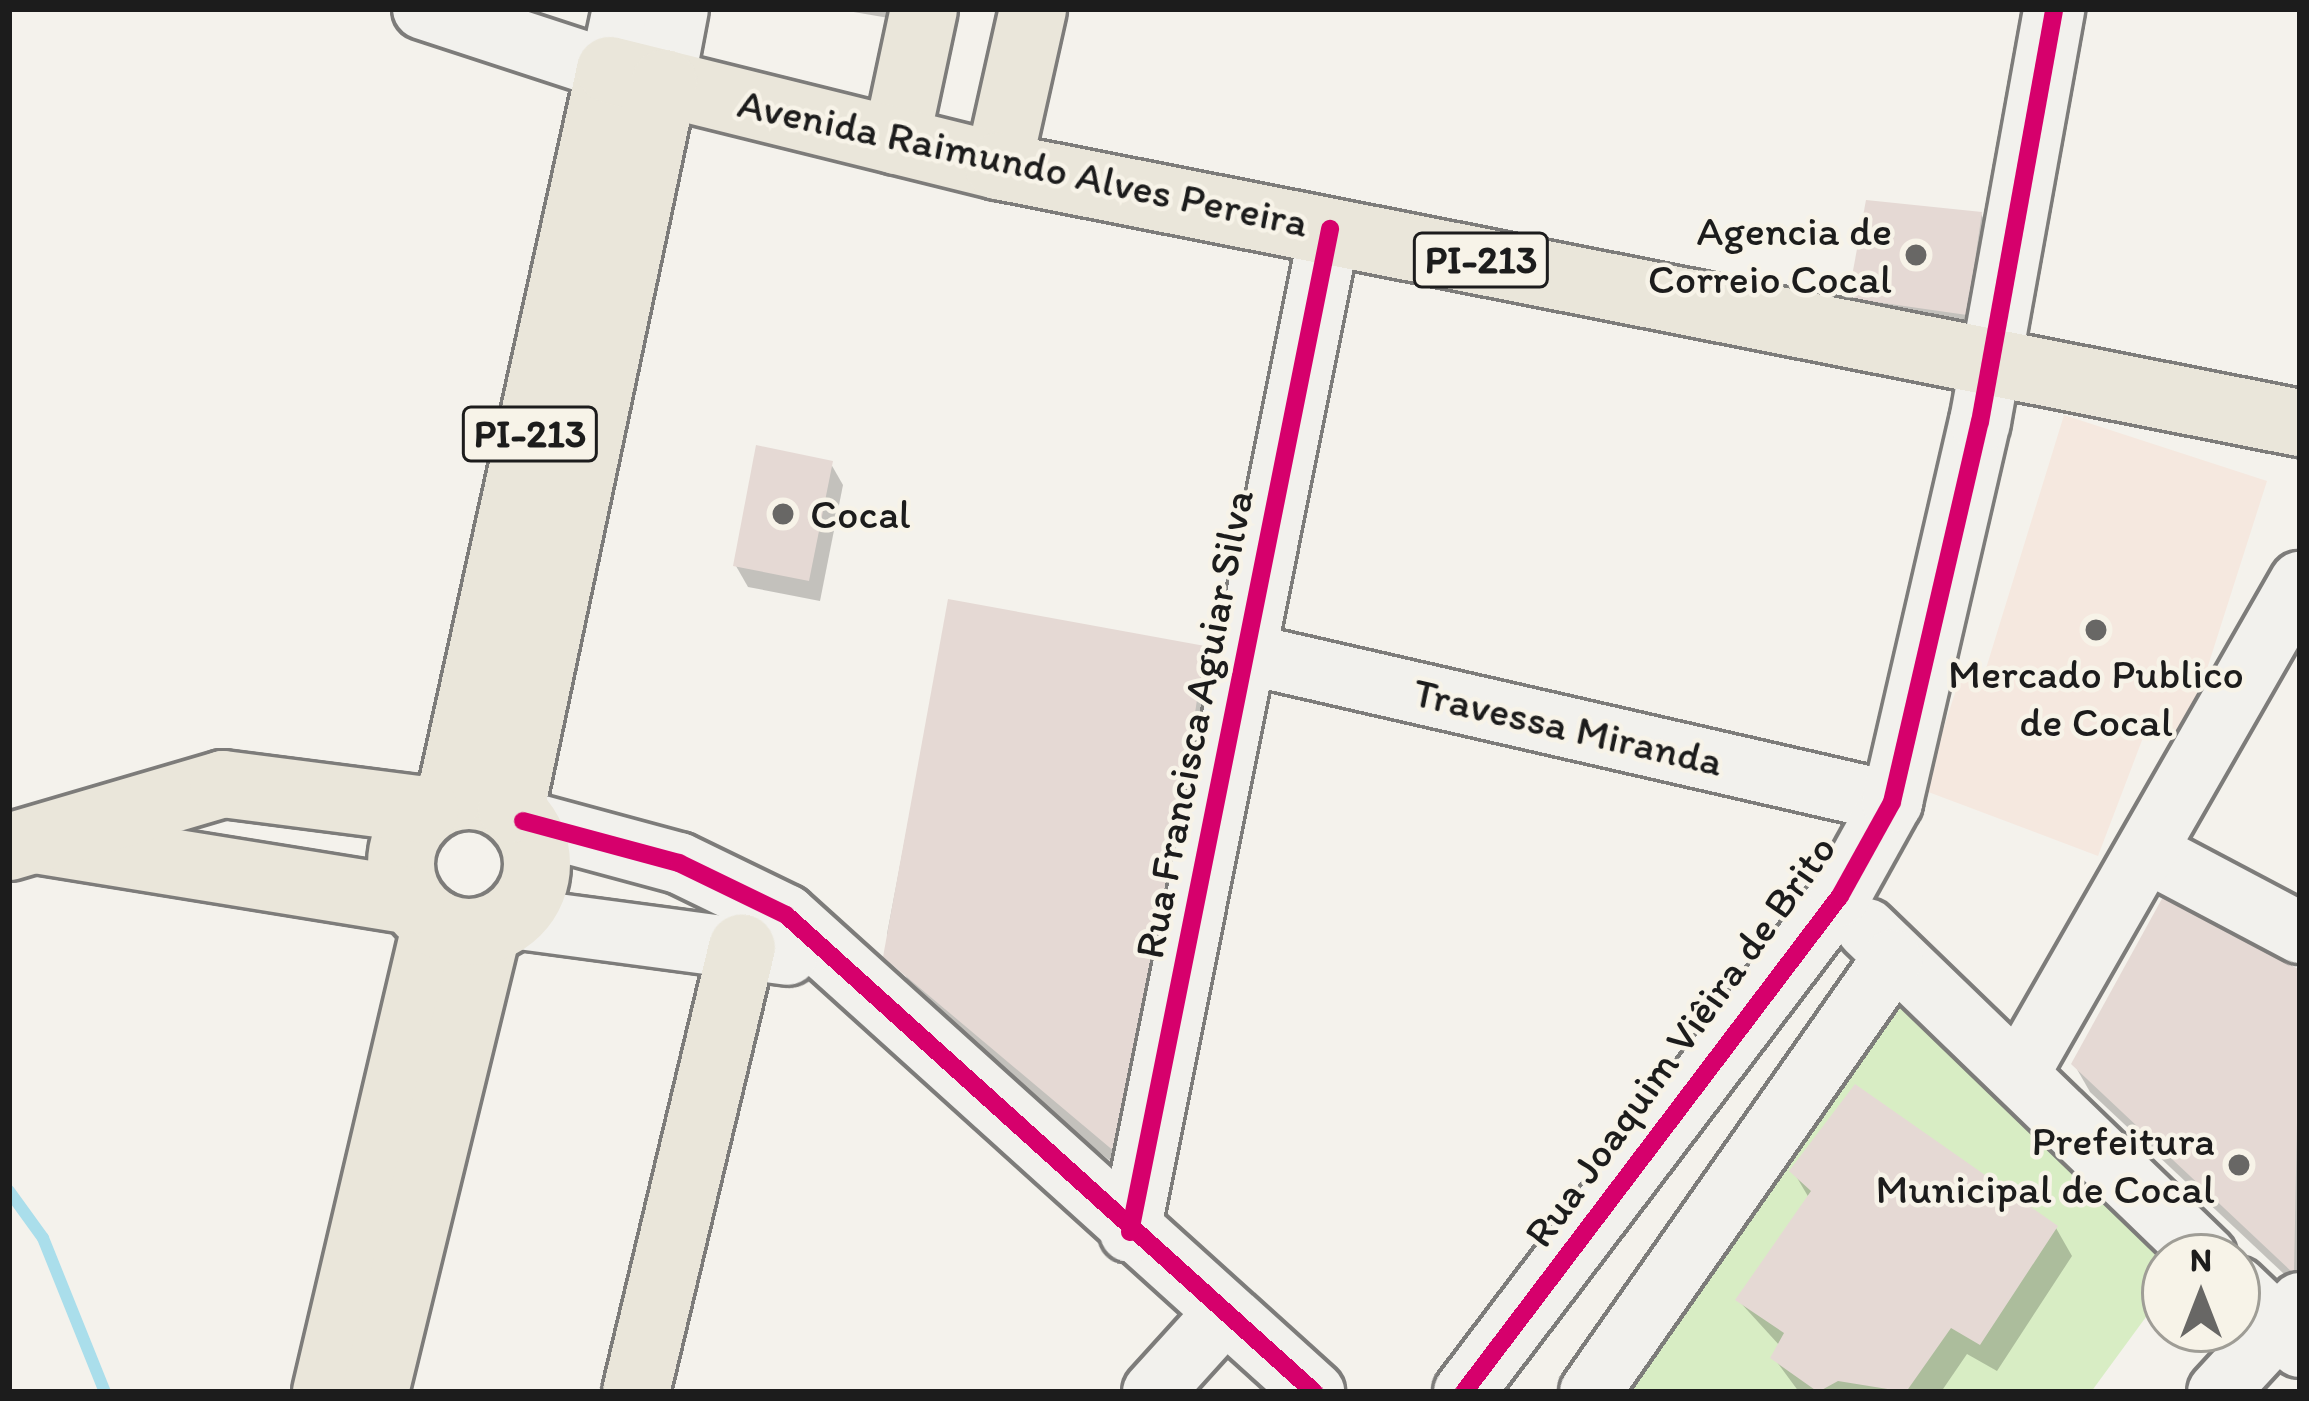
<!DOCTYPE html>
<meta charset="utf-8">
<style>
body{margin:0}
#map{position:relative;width:2309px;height:1401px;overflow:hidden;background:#f4f2ec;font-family:Itim,sans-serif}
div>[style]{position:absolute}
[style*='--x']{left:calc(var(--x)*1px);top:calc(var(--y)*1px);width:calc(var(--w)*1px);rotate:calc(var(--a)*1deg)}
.built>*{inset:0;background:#f5e8df}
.green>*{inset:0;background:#d8edc4}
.shadow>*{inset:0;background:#0003}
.stream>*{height:12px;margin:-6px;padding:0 6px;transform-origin:6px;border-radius:6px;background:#aadeeb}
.building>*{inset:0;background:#e5d9d4}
.roads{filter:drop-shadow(3px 0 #7d7c7a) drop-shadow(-3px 0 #7d7c7a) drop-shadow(0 3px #7d7c7a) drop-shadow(0 -3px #7d7c7a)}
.minor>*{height:60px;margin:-30px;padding:0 30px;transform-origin:30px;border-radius:30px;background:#f2f1ed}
.major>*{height:66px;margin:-33px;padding:0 33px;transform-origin:33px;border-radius:33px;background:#eae6da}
.highway>*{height:66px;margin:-33px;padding:0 33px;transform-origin:33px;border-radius:33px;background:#eae6da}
.highway>.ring{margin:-33px;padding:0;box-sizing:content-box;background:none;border:66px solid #eae6da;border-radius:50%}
.cycleway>*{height:18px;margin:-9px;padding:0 9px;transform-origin:9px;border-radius:9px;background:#d6006c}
.dots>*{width:33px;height:33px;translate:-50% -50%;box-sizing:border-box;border:6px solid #f7f3e8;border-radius:50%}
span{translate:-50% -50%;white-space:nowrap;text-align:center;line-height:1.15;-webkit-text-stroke:9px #f7f3e8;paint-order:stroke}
.shield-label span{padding:3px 9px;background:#f7f3e8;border:3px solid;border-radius:9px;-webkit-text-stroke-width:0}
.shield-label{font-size:39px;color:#1c1c1c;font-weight:700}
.street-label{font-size:42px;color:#1c1c1c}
.poi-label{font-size:42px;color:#1c1c1c}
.right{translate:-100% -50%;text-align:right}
.left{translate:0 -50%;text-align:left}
.frame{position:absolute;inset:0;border:12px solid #1c1c1c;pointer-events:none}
.north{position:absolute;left:2141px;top:1233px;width:120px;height:120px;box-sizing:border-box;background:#f7f3e8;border:3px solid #9f9d96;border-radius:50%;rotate:0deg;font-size:33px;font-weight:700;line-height:48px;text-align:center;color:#1c1c1c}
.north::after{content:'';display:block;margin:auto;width:42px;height:54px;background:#686765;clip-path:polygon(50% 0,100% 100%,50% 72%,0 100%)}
</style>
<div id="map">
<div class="built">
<div style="clip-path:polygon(2064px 415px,2267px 481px,2185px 738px,2144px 735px,2098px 856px,1923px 790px,1961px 675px,1984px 675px)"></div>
</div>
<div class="green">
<div style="clip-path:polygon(1898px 1003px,2172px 1257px,2165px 1291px,2091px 1392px,1620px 1392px)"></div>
</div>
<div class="shadow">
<div style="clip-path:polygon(836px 9px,922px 9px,918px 23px)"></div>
<div style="clip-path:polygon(1981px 214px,1993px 236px,1978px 335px,1863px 319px,1851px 298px)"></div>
<div style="clip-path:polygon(831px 464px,843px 485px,820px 601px,748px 587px,736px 566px)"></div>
<div style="clip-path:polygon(950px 602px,1203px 649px,1219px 677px,1143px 1187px,921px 1010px,887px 934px)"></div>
<div style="clip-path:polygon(2166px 899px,2300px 974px,2300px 1289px,2090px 1092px,2074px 1064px)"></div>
<div style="clip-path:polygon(1793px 1171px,2056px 1228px,2072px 1256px,1997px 1371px,1967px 1354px,1941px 1392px,1799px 1392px,1774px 1358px,1780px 1346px,1738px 1300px,1809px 1198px)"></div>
</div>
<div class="stream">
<div style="--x:9;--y:1191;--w:58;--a:54.1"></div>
<div style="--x:43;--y:1238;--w:166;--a:68.1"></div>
</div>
<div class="building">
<div style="clip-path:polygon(1866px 200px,1982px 212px,1967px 315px,1848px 298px)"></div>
<div style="clip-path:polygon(756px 445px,833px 461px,809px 581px,733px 566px)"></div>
<div style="clip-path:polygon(948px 599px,1205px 646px,1128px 1163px,883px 957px)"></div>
<div style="clip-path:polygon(2164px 895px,2300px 970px,2294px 1274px,2071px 1064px)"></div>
<div style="clip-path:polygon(1855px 1084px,2058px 1226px,1980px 1345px,1951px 1328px,1906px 1392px,1838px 1381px,1818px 1392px,1770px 1358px,1784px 1333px,1735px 1300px,1811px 1191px,1789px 1171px)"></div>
</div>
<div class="roads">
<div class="minor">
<div style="--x:423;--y:9;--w:197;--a:18.1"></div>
<div style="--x:610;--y:70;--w:62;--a:-78"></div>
<div style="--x:664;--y:83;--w:75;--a:-79.3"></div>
<div style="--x:1243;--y:653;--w:666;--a:12.93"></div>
<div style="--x:523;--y:821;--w:162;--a:15.1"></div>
<div style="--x:679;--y:863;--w:119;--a:25.9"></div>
<div style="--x:786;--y:915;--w:712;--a:42.09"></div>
<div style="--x:2151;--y:854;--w:169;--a:27.9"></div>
<div style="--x:512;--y:918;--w:278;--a:7.6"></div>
<div style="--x:1867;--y:929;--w:472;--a:44"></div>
<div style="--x:2019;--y:1073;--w:566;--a:-60.22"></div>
<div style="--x:1130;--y:1232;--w:1023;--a:-78.72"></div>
<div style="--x:2237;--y:1287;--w:87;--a:43.6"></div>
<div style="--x:1153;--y:1392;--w:100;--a:-47.8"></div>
<div style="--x:1464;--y:1392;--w:622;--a:-52.84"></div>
<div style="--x:1840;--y:896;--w:107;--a:-61"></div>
<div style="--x:1892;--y:802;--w:390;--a:-77"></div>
<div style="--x:1980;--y:422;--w:420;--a:-79.8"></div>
<div style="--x:1590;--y:1392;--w:527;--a:-55.04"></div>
<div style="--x:2218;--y:1392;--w:121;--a:-47.3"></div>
</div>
<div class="major">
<div style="--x:896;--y:141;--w:135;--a:-78"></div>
<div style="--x:998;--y:166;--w:161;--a:-77.4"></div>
<div style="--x:326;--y:1392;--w:481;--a:-76.8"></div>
<div style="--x:375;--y:1392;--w:476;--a:-76.3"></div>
<div style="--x:636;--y:1392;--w:457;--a:-76.6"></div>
</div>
<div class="highway">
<div class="ring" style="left:401px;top:796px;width:70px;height:70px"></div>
<div style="--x:450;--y:797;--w:744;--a:-77.59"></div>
<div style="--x:610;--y:70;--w:400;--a:13.9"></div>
<div style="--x:998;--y:166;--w:1327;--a:11.17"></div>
<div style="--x:511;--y:809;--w:742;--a:-78.1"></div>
<div style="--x:35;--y:840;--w:381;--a:9.2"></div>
<div style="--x:9;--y:847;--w:223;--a:-16.4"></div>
<div style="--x:223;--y:784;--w:204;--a:7.3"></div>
</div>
</div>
<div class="cycleway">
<div style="--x:523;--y:821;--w:162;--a:15.1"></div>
<div style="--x:679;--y:863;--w:119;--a:25.9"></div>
<div style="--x:786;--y:915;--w:712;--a:42.09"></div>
<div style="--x:1130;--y:1232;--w:1023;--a:-78.72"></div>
<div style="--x:1464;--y:1392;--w:622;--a:-52.84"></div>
<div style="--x:1840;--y:896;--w:107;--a:-61"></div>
<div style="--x:1892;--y:802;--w:390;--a:-77"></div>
<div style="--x:1980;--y:422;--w:420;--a:-79.8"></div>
</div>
<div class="dots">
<div style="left:1916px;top:255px;background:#686765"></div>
<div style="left:783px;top:514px;background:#686765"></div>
<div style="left:2096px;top:630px;background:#686765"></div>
<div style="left:2239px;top:1165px;background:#686765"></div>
</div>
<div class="shield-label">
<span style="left:1481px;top:260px">PI-213</span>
<span style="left:530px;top:434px">PI-213</span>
</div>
<div class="street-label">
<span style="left:1023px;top:163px;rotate:12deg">Avenida Raimundo Alves Pereira</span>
<span style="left:1194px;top:724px;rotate:-79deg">Rua Francisca Aguiar Silva</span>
<span style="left:1568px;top:727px;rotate:13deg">Travessa Miranda</span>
<span style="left:1680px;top:1041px;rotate:-54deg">Rua Joaquim Viêira de Brito</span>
</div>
<div class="poi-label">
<span class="right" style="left:1892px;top:255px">Agencia de<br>Correio Cocal</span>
<span class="left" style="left:810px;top:514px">Cocal</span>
<span style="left:2096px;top:698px">Mercado Publico<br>de Cocal</span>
<span class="right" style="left:2215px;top:1165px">Prefeitura<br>Municipal de Cocal</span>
</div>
<div class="frame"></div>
<div class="north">N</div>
</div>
